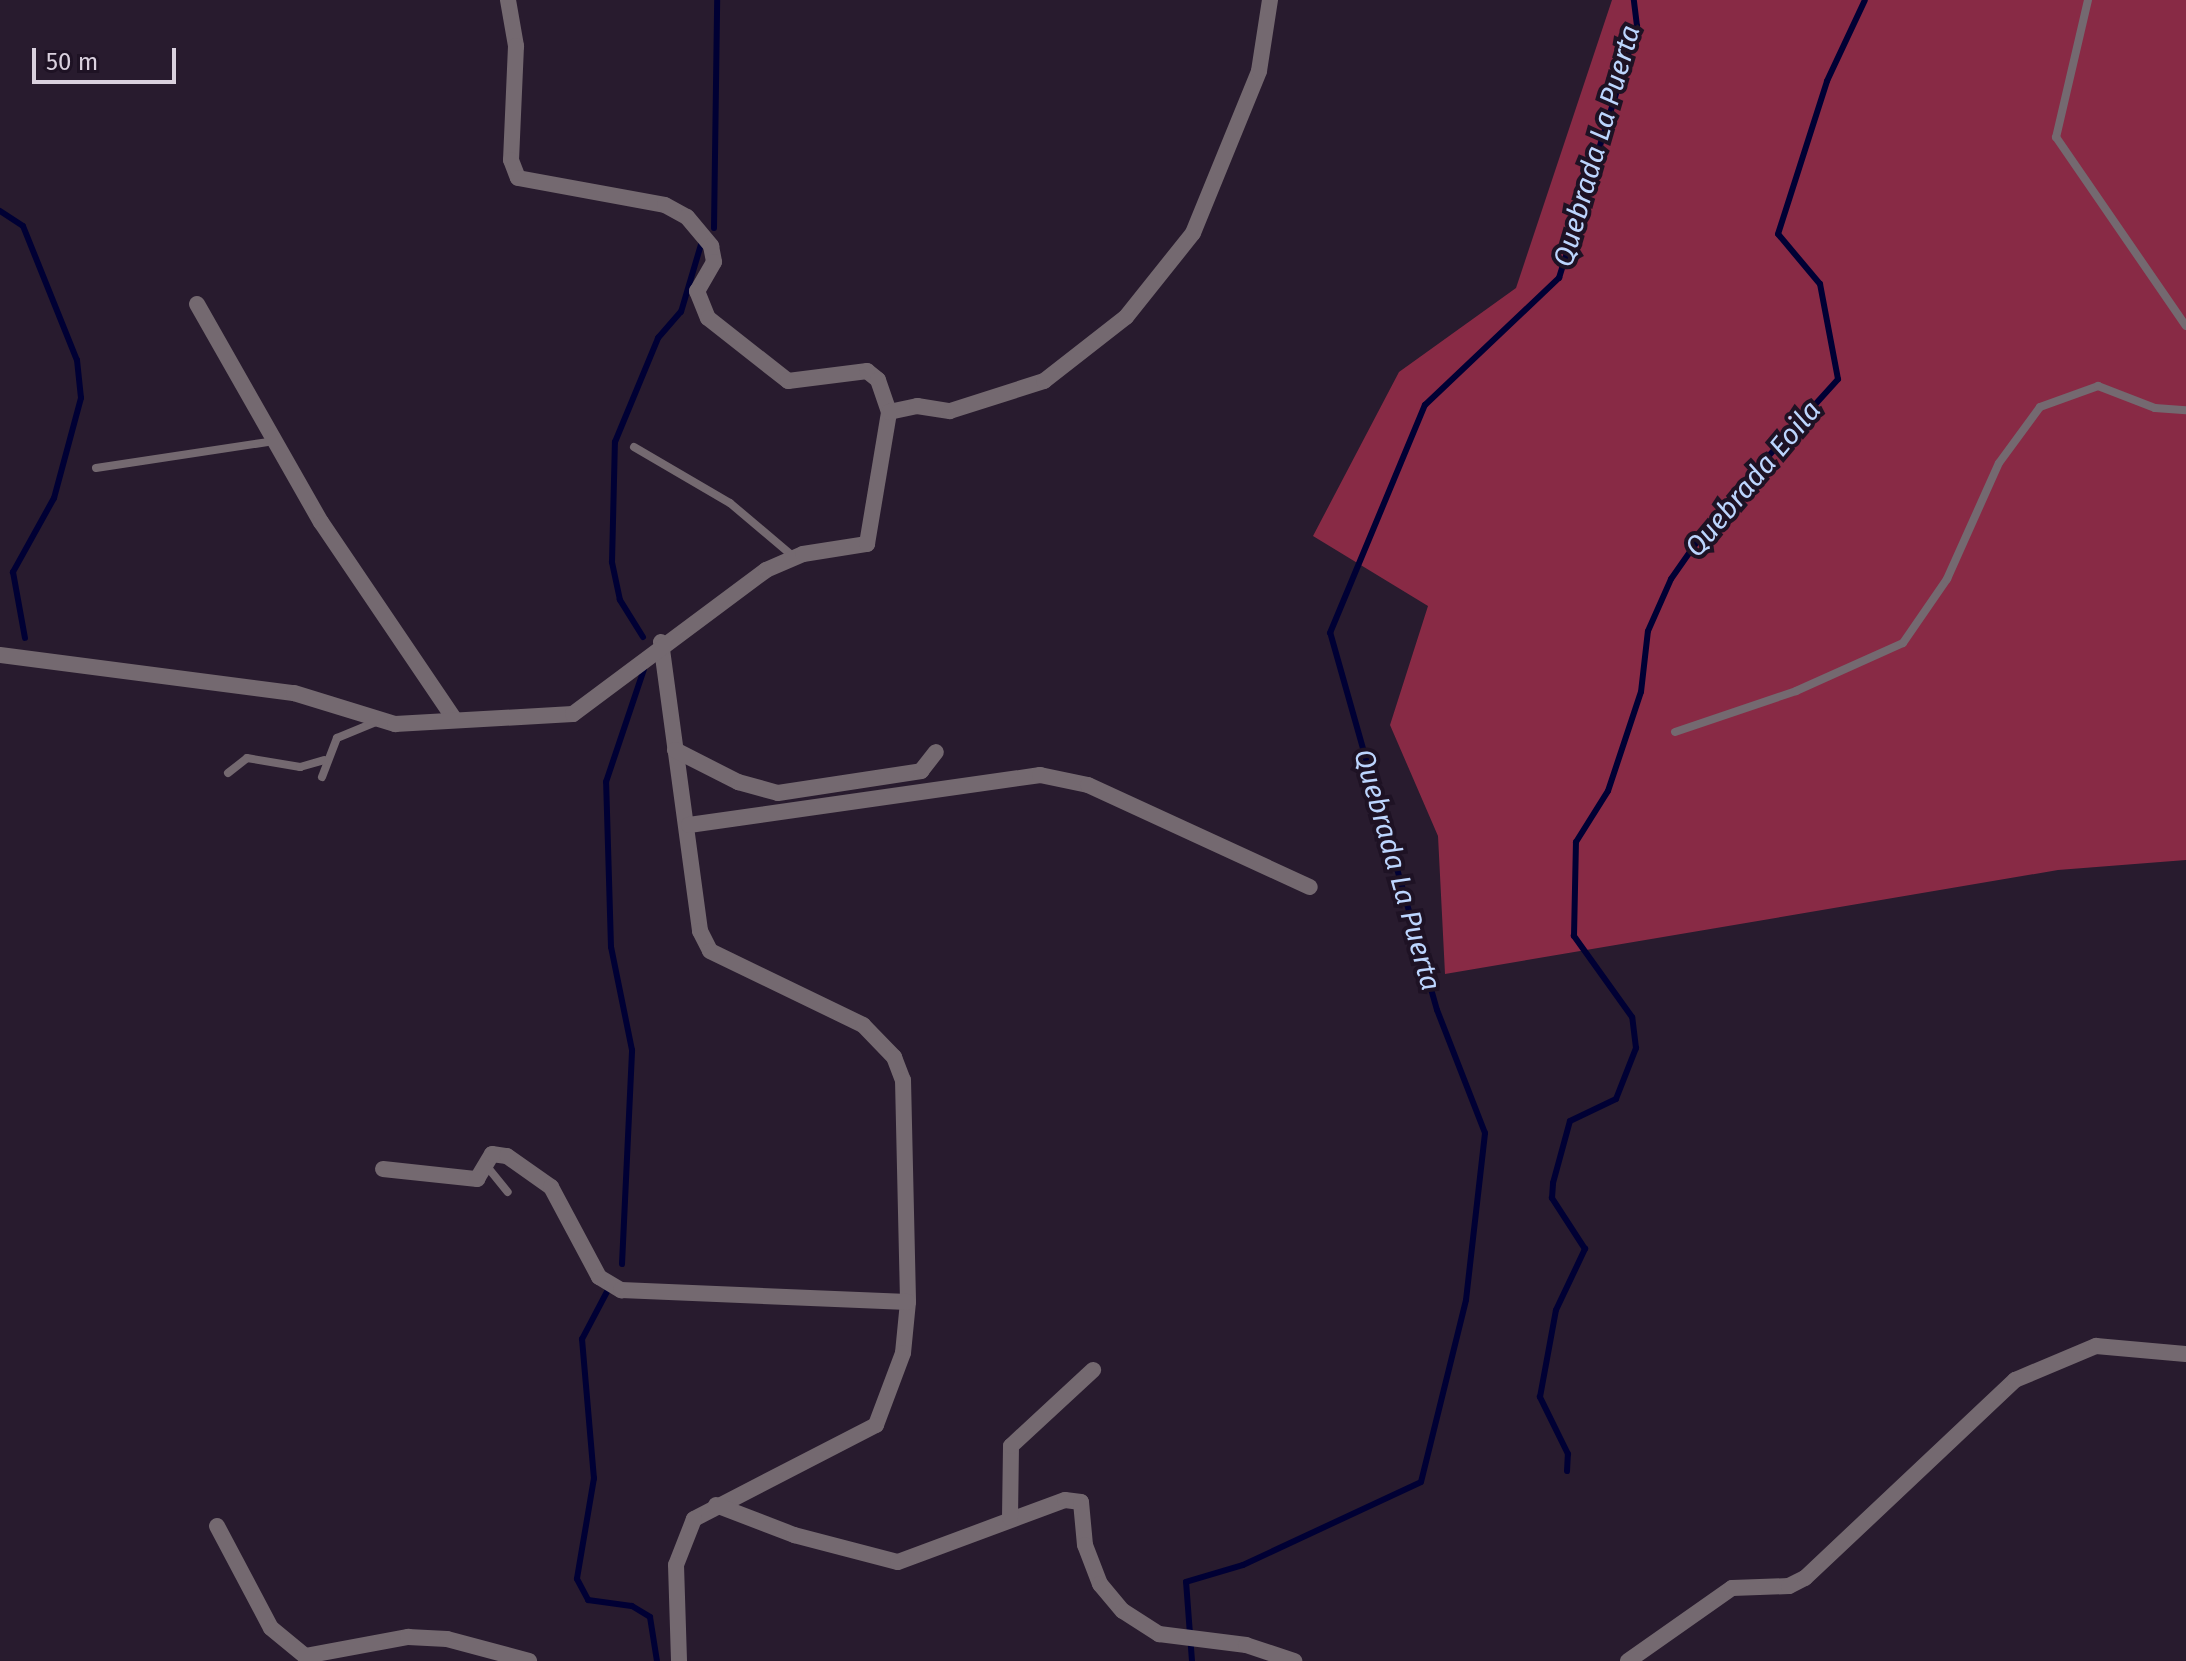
<!DOCTYPE html>
<style>
body{margin:0}
#map{position:relative;width:2186px;height:1661px;overflow:hidden;background:#281b2e;font-family:"Fira Sans",sans-serif}
div>[style]{position:absolute}
[style*='--x']{left:calc(var(--x)*1px);top:calc(var(--y)*1px);width:calc(var(--w)*1px);rotate:calc(var(--a)*1deg)}
.forest>*{inset:0;background:#882a45}
.stream>*{height:6px;margin:-3px;padding:0 3px;transform-origin:3px;border-radius:3px;background:#000034}
.service>*{height:8px;margin:-4px;padding:0 4px;transform-origin:4px;border-radius:4px;background:#746970}
.minor>*{height:16px;margin:-8px;padding:0 8px;transform-origin:8px;border-radius:8px;background:#746970}
span{translate:-50% -50%;white-space:nowrap;text-align:center;line-height:1.15;-webkit-text-stroke:8px #1e1224;paint-order:stroke}
.water-label{font-size:28px;color:#bcd5fe;font-style:italic}
.scale{position:absolute;left:32px;top:48px;width:144px;height:36px;box-sizing:border-box;border:4px solid #dad1de;border-top:0;padding-left:10px;font-size:24px;line-height:28px;white-space:nowrap;color:#dad1de;-webkit-text-stroke:6px #1e1224;paint-order:stroke}
</style>
<div id="map">
<div class="forest">
<div style="clip-path:polygon(1612px 0,2186px 0,2186px 860px,2058px 870px,1445px 974px,1438px 836px,1390px 725px,1428px 606px,1313px 536px,1399px 372px,1516px 288px)"></div>
</div>
<div class="stream">
<div style="--x:0;--y:211;--w:27;--a:33"></div>
<div style="--x:23;--y:226;--w:144;--a:68.1"></div>
<div style="--x:77;--y:360;--w:38;--a:84"></div>
<div style="--x:81;--y:398;--w:104;--a:105.1"></div>
<div style="--x:54;--y:498;--w:85;--a:119"></div>
<div style="--x:13;--y:572;--w:67;--a:79.7"></div>
<div style="--x:714;--y:228;--w:228;--a:-89.2"></div>
<div style="--x:643;--y:637;--w:44;--a:-121.9"></div>
<div style="--x:620;--y:600;--w:39;--a:-102"></div>
<div style="--x:612;--y:562;--w:120;--a:-88.6"></div>
<div style="--x:615;--y:442;--w:113;--a:-67.5"></div>
<div style="--x:658;--y:338;--w:35;--a:-49"></div>
<div style="--x:681;--y:312;--w:74;--a:-73.5"></div>
<div style="--x:622;--y:1264;--w:214;--a:-87.3"></div>
<div style="--x:632;--y:1050;--w:105;--a:-101.5"></div>
<div style="--x:611;--y:947;--w:165;--a:-91.7"></div>
<div style="--x:606;--y:782;--w:119;--a:-71.4"></div>
<div style="--x:610;--y:1286;--w:60;--a:117.8"></div>
<div style="--x:582;--y:1339;--w:140;--a:85.1"></div>
<div style="--x:594;--y:1478;--w:102;--a:99.6"></div>
<div style="--x:577;--y:1579;--w:24;--a:62"></div>
<div style="--x:588;--y:1600;--w:44;--a:7.8"></div>
<div style="--x:632;--y:1606;--w:21;--a:31"></div>
<div style="--x:650;--y:1617;--w:45;--a:81"></div>
<div style="--x:1567;--y:1471;--w:17;--a:-87"></div>
<div style="--x:1568;--y:1454;--w:64;--a:-116.2"></div>
<div style="--x:1540;--y:1397;--w:88;--a:-79.6"></div>
<div style="--x:1556;--y:1310;--w:68;--a:-64.6"></div>
<div style="--x:1585;--y:1249;--w:61;--a:-122.9"></div>
<div style="--x:1552;--y:1198;--w:15;--a:-86"></div>
<div style="--x:1553;--y:1183;--w:64;--a:-74.7"></div>
<div style="--x:1570;--y:1121;--w:51;--a:-25.6"></div>
<div style="--x:1616;--y:1099;--w:55;--a:-68.6"></div>
<div style="--x:1636;--y:1048;--w:31;--a:-97"></div>
<div style="--x:1632;--y:1017;--w:100;--a:-125.6"></div>
<div style="--x:1574;--y:936;--w:94;--a:-88.8"></div>
<div style="--x:1576;--y:842;--w:60;--a:-57.9"></div>
<div style="--x:1608;--y:791;--w:104;--a:-71.6"></div>
<div style="--x:1641;--y:692;--w:61;--a:-83.5"></div>
<div style="--x:1648;--y:631;--w:57;--a:-66.1"></div>
<div style="--x:1671;--y:579;--w:82;--a:-55"></div>
<div style="--x:1718;--y:512;--w:179;--a:-47.9"></div>
<div style="--x:1838;--y:379;--w:97;--a:-100.7"></div>
<div style="--x:1820;--y:284;--w:65;--a:-130"></div>
<div style="--x:1778;--y:234;--w:161;--a:-72.2"></div>
<div style="--x:1827;--y:81;--w:89;--a:-64.9"></div>
<div style="--x:1192;--y:1661;--w:79;--a:-94.3"></div>
<div style="--x:1186;--y:1582;--w:59;--a:-16.6"></div>
<div style="--x:1243;--y:1565;--w:196;--a:-25"></div>
<div style="--x:1421;--y:1482;--w:187;--a:-76.1"></div>
<div style="--x:1466;--y:1300;--w:168;--a:-83.5"></div>
<div style="--x:1485;--y:1133;--w:132;--a:-111.3"></div>
<div style="--x:1437;--y:1010;--w:392;--a:-105.8"></div>
<div style="--x:1330;--y:633;--w:247;--a:-67.4"></div>
<div style="--x:1425;--y:405;--w:185;--a:-43.5"></div>
<div style="--x:1559;--y:278;--w:264;--a:-72.8"></div>
<div style="--x:1637;--y:26;--w:26;--a:-97"></div>
</div>
<div class="service">
<div style="--x:2088;--y:0;--w:141;--a:103.1"></div>
<div style="--x:2056;--y:137;--w:229;--a:55.5"></div>
<div style="--x:634;--y:447;--w:111;--a:30.3"></div>
<div style="--x:730;--y:503;--w:84;--a:40.2"></div>
<div style="--x:96;--y:468;--w:180;--a:-8.6"></div>
<div style="--x:1675;--y:732;--w:128;--a:-18.7"></div>
<div style="--x:1796;--y:691;--w:117;--a:-24.2"></div>
<div style="--x:1903;--y:643;--w:78;--a:-55.5"></div>
<div style="--x:1947;--y:579;--w:127;--a:-65.9"></div>
<div style="--x:1999;--y:463;--w:69;--a:-53.8"></div>
<div style="--x:2040;--y:407;--w:62;--a:-19.9"></div>
<div style="--x:2098;--y:386;--w:61;--a:21.1"></div>
<div style="--x:2155;--y:408;--w:31;--a:4"></div>
<div style="--x:228;--y:773;--w:24;--a:-38"></div>
<div style="--x:247;--y:758;--w:54;--a:9.6"></div>
<div style="--x:300;--y:767;--w:25;--a:-16"></div>
<div style="--x:322;--y:777;--w:42;--a:-69"></div>
<div style="--x:337;--y:738;--w:42;--a:-22.3"></div>
<div style="--x:485;--y:1164;--w:36;--a:51"></div>
</div>
<div class="minor">
<div style="--x:508;--y:0;--w:47;--a:80.1"></div>
<div style="--x:516;--y:46;--w:114;--a:92.5"></div>
<div style="--x:511;--y:160;--w:19;--a:69"></div>
<div style="--x:518;--y:178;--w:149;--a:10.4"></div>
<div style="--x:665;--y:205;--w:25;--a:29"></div>
<div style="--x:687;--y:217;--w:38;--a:50"></div>
<div style="--x:711;--y:246;--w:16;--a:79"></div>
<div style="--x:714;--y:262;--w:34;--a:120"></div>
<div style="--x:697;--y:291;--w:29;--a:68"></div>
<div style="--x:708;--y:318;--w:102;--a:38.2"></div>
<div style="--x:788;--y:381;--w:80;--a:-7.2"></div>
<div style="--x:867;--y:371;--w:14;--a:39"></div>
<div style="--x:878;--y:380;--w:34;--a:71"></div>
<div style="--x:197;--y:304;--w:251;--a:60.4"></div>
<div style="--x:321;--y:522;--w:239;--a:55.9"></div>
<div style="--x:661;--y:642;--w:292;--a:82.3"></div>
<div style="--x:700;--y:931;--w:22;--a:63"></div>
<div style="--x:710;--y:951;--w:170;--a:25.8"></div>
<div style="--x:863;--y:1025;--w:45;--a:45.9"></div>
<div style="--x:894;--y:1057;--w:25;--a:69"></div>
<div style="--x:903;--y:1080;--w:222;--a:88.7"></div>
<div style="--x:908;--y:1302;--w:51;--a:95.6"></div>
<div style="--x:903;--y:1353;--w:77;--a:110.6"></div>
<div style="--x:876;--y:1425;--w:205;--a:152.7"></div>
<div style="--x:694;--y:1519;--w:49;--a:111.4"></div>
<div style="--x:676;--y:1565;--w:96;--a:88.2"></div>
<div style="--x:0;--y:655;--w:296;--a:7.4"></div>
<div style="--x:294;--y:693;--w:106;--a:17.1"></div>
<div style="--x:395;--y:724;--w:178;--a:-3.2"></div>
<div style="--x:573;--y:714;--w:241;--a:-36.7"></div>
<div style="--x:766;--y:570;--w:40;--a:-23.4"></div>
<div style="--x:803;--y:554;--w:65;--a:-8.9"></div>
<div style="--x:867;--y:544;--w:134;--a:-80.5"></div>
<div style="--x:889;--y:412;--w:29;--a:-12"></div>
<div style="--x:917;--y:406;--w:33;--a:9"></div>
<div style="--x:950;--y:411;--w:99;--a:-17.7"></div>
<div style="--x:1044;--y:381;--w:104;--a:-38"></div>
<div style="--x:1126;--y:317;--w:107;--a:-51.4"></div>
<div style="--x:1193;--y:233;--w:175;--a:-67.8"></div>
<div style="--x:1259;--y:71;--w:72;--a:-81.2"></div>
<div style="--x:675;--y:750;--w:71;--a:26.9"></div>
<div style="--x:738;--y:782;--w:41;--a:15.4"></div>
<div style="--x:778;--y:793;--w:145;--a:-8.7"></div>
<div style="--x:921;--y:771;--w:24;--a:-52"></div>
<div style="--x:689;--y:825;--w:355;--a:-8.1"></div>
<div style="--x:1040;--y:775;--w:49;--a:11.8"></div>
<div style="--x:1088;--y:785;--w:244;--a:24.7"></div>
<div style="--x:383;--y:1169;--w:95;--a:6.1"></div>
<div style="--x:477;--y:1179;--w:29;--a:-59"></div>
<div style="--x:492;--y:1154;--w:15;--a:8"></div>
<div style="--x:507;--y:1156;--w:54;--a:35.2"></div>
<div style="--x:551;--y:1187;--w:102;--a:61.9"></div>
<div style="--x:599;--y:1277;--w:26;--a:31"></div>
<div style="--x:621;--y:1290;--w:287;--a:2.4"></div>
<div style="--x:716;--y:1505;--w:84;--a:21"></div>
<div style="--x:794;--y:1535;--w:107;--a:14.6"></div>
<div style="--x:898;--y:1562;--w:178;--a:-20.4"></div>
<div style="--x:1065;--y:1500;--w:16;--a:7"></div>
<div style="--x:1081;--y:1502;--w:43;--a:84.7"></div>
<div style="--x:1085;--y:1545;--w:42;--a:69"></div>
<div style="--x:1100;--y:1584;--w:35;--a:50"></div>
<div style="--x:1123;--y:1611;--w:43;--a:32.6"></div>
<div style="--x:1159;--y:1634;--w:88;--a:7.2"></div>
<div style="--x:1246;--y:1645;--w:51;--a:18.4"></div>
<div style="--x:1010;--y:1518;--w:72;--a:-89.2"></div>
<div style="--x:1011;--y:1446;--w:112;--a:-42.8"></div>
<div style="--x:217;--y:1526;--w:115;--a:62.1"></div>
<div style="--x:271;--y:1628;--w:44;--a:39.5"></div>
<div style="--x:305;--y:1656;--w:105;--a:-10.5"></div>
<div style="--x:408;--y:1637;--w:39;--a:3"></div>
<div style="--x:447;--y:1639;--w:85;--a:15"></div>
<div style="--x:1628;--y:1661;--w:127;--a:-35.1"></div>
<div style="--x:1732;--y:1588;--w:57;--a:-2"></div>
<div style="--x:1789;--y:1586;--w:18;--a:-27"></div>
<div style="--x:1805;--y:1578;--w:289;--a:-43.3"></div>
<div style="--x:2015;--y:1380;--w:88;--a:-22.8"></div>
<div style="--x:2096;--y:1346;--w:90;--a:5.1"></div>
</div>
<div class="water-label">
<span style="left:1597px;top:146px;rotate:-74deg">Quebrada La Puerta</span>
<span style="left:1753px;top:479px;rotate:-50deg">Quebrada Eoila</span>
<span style="left:1397px;top:870px;rotate:74deg">Quebrada La Puerta</span>
</div>
<div class="scale">50 m</div>
</div>
